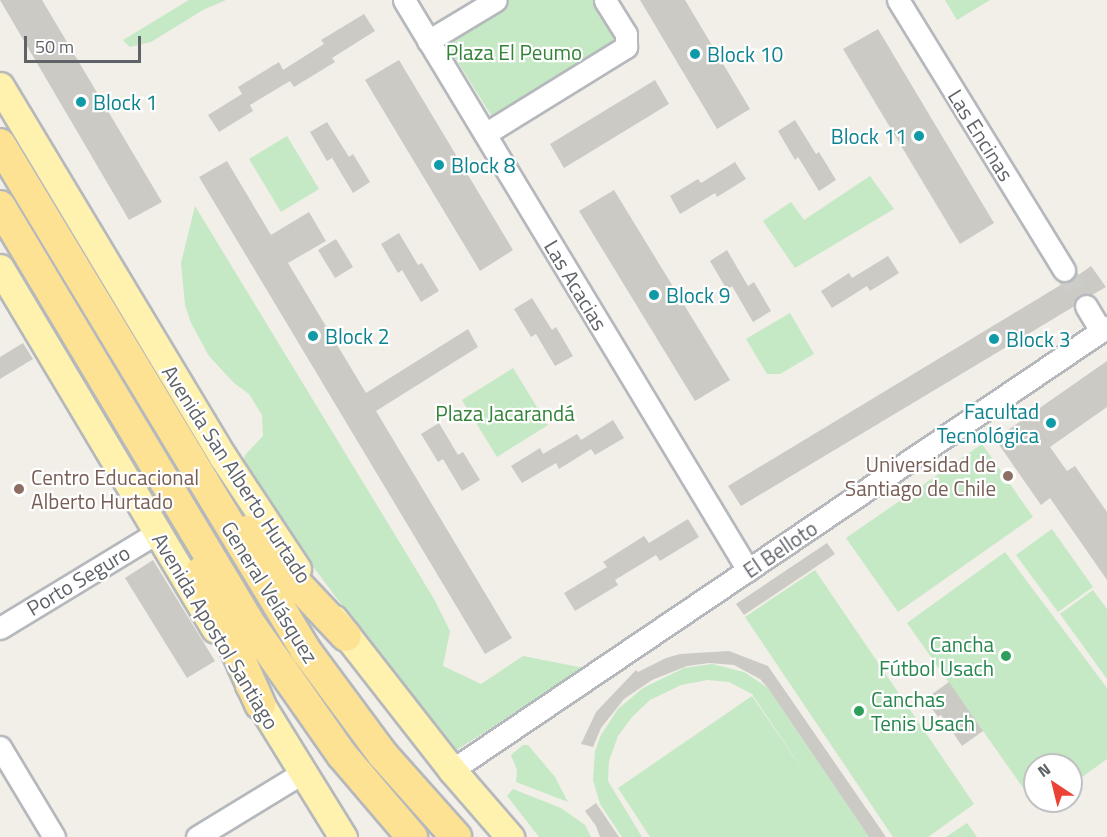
<!DOCTYPE html>
<meta charset="utf-8">
<style>
body{margin:0}
#map{position:relative;width:1107px;height:837px;overflow:hidden;background:#f1efe8;font-family:"Titillium Web",sans-serif}
div>[style]{position:absolute}
[style*='--x']{left:calc(var(--x)*1px);top:calc(var(--y)*1px);width:calc(var(--w)*1px);rotate:calc(var(--a)*1deg)}
.green>*{inset:0;background:#c5e8c5}
.building>*{inset:0;background:#cccac5}
.minor-tunnel>*{height:21px;margin-top:-10.5px;transform-origin:0;background:repeating-linear-gradient(90deg,#ccccc8 0 21px,transparent 0 31px)}
.roads{filter:drop-shadow(2px 0 #b5b8bc) drop-shadow(-2px 0 #b5b8bc) drop-shadow(0 2px #b5b8bc) drop-shadow(0 -2px #b5b8bc)}
.minor>*{height:21px;margin:-10.5px;padding:0 10.5px;transform-origin:10.5px;border-radius:10.5px;background:#fff}
.major>*{height:27px;margin:-13.5px;padding:0 13.5px;transform-origin:13.5px;border-radius:13.5px;background:#fff2af}
.highway>*{height:30px;margin:-15px;padding:0 15px;transform-origin:15px;border-radius:15px;background:#fde293}
.dots>*{width:16px;height:16px;translate:-50% -50%;box-sizing:border-box;border:3px solid #fff;border-radius:50%}
span{translate:-50% -50%;white-space:nowrap;text-align:center;line-height:1.15;-webkit-text-stroke:4.5px #fff;paint-order:stroke}
.park-label{font-size:21px;color:#348238}
.culture-label{font-size:21px;color:#0d838f}
.left{translate:0 -50%;text-align:left}
.right{translate:-100% -50%;text-align:right}
.street-label{font-size:21px;color:#5f6368}
.education-label{font-size:21px;color:#785e54}
.leisure-label{font-size:21px;color:#27864d}
.north{position:absolute;left:1023px;top:753px;width:60px;height:60px;box-sizing:border-box;background:#fff;border:2px solid #bfc1c3;border-radius:50%;rotate:325deg;font-size:16px;font-weight:700;line-height:24px;text-align:center;color:#5f6368}
.north::after{content:'';display:block;margin:auto;width:21px;height:27px;background:#ea4335;clip-path:polygon(50% 0,100% 100%,50% 72%,0 100%)}
.scale{position:absolute;left:24px;top:36px;width:117px;height:27px;box-sizing:border-box;border:3px solid #5f6368;border-top:0;padding-left:8px;font-size:18px;line-height:21px;white-space:nowrap;color:#5f6368;-webkit-text-stroke:4px #fff;paint-order:stroke}
</style>
<div id="map">
<div class="green">
<div style="clip-path:polygon(189px 0,226px 0,203px 10px,151px 42px,130px 47px,123px 40px)"></div>
<div style="clip-path:polygon(503px 0,601px 0,620px 47px,496px 123px,442px 37px)"></div>
<div style="clip-path:polygon(945px 0,990px 0,957px 20px)"></div>
<div style="clip-path:polygon(287px 136px,319px 189px,281px 212px,249px 159px)"></div>
<div style="clip-path:polygon(870px 176px,894px 209px,795px 268px,763px 221px,791px 202px,804px 220px)"></div>
<div style="clip-path:polygon(195px 206px,434px 599px,450px 631px,443px 666px,481px 684px,523px 656px,584px 668px,452px 753px,242px 471px,245px 455px,263px 436px,262px 415px,249px 394px,234px 383px,209px 356px,191px 323px,185px 305px,181px 263px)"></div>
<div style="clip-path:polygon(790px 313px,814px 354px,780px 374px,767px 374px,746px 339px)"></div>
<div style="clip-path:polygon(513px 368px,548px 425px,497px 457px,462px 400px)"></div>
<div style="clip-path:polygon(982px 444px,1033px 517px,898px 612px,846px 538px)"></div>
<div style="clip-path:polygon(1052px 529px,1093px 587px,1058px 612px,1016px 555px)"></div>
<div style="clip-path:polygon(1005px 552px,1107px 688px,1107px 759px,1071px 785px,1071px 765px,1035px 765px,1035px 801px,1049px 801px,1038px 809px,907px 623px)"></div>
<div style="clip-path:polygon(815px 570px,974px 804px,928px 837px,893px 837px,745px 617px)"></div>
<div style="clip-path:polygon(1093px 590px,1107px 609px,1107px 679px,1060px 614px)"></div>
<div style="clip-path:polygon(712px 664px,744px 672px,768px 688px,869px 837px,650px 837px,618px 788px,752px 696px,810px 781px,752px 694px,729px 682px,708px 680px,681px 685px,650px 700px,632px 717px,618px 736px,609px 761px,608px 781px,642px 837px,622px 837px,600px 804px,593px 780px,595px 751px,601px 735px,618px 709px,643px 688px,684px 668px)"></div>
<div style="clip-path:polygon(523px 745px,528px 745px,555px 777px,568px 802px,516px 782px,517px 770px,511px 755px)"></div>
<div style="clip-path:polygon(513px 789px,561px 808px,585px 825px,591px 837px,539px 837px,507px 796px)"></div>
<div style="clip-path:polygon(967px 823px,977px 837px,946px 837px)"></div>
</div>
<div class="building">
<div style="clip-path:polygon(0 0,42px 0,162px 202px,129px 220px)"></div>
<div style="clip-path:polygon(640px 0,685px 0,750px 109px,717px 129px)"></div>
<div style="clip-path:polygon(364px 14px,375px 31px,332px 58px,335px 62px,294px 87px,290px 81px,250px 105px,253px 111px,219px 132px,208px 115px,242px 94px,238px 87px,279px 62px,283px 70px,324px 44px,321px 40px)"></div>
<div style="clip-path:polygon(878px 29px,994px 223px,960px 244px,843px 49px)"></div>
<div style="clip-path:polygon(399px 60px,513px 250px,480px 271px,365px 80px)"></div>
<div style="clip-path:polygon(655px 80px,669px 104px,564px 168px,550px 144px)"></div>
<div style="clip-path:polygon(795px 120px,816px 154px,819px 152px,836px 180px,819px 191px,798px 157px,795px 160px,778px 131px)"></div>
<div style="clip-path:polygon(327px 122px,349px 157px,353px 154px,370px 182px,353px 193px,332px 158px,327px 161px,310px 132px)"></div>
<div style="clip-path:polygon(227px 161px,271px 235px,309px 212px,326px 241px,288px 263px,366px 393px,468px 329px,478px 347px,376px 411px,512px 638px,485px 654px,199px 177px)"></div>
<div style="clip-path:polygon(735px 162px,746px 179px,717px 197px,715px 193px,680px 214px,670px 196px,698px 179px,701px 183px)"></div>
<div style="clip-path:polygon(614px 190px,730px 380px,695px 401px,579px 211px)"></div>
<div style="clip-path:polygon(399px 233px,418px 265px,422px 263px,439px 291px,421px 302px,402px 270px,398px 273px,381px 244px)"></div>
<div style="clip-path:polygon(336px 239px,353px 267px,335px 278px,318px 250px)"></div>
<div style="clip-path:polygon(727px 250px,748px 286px,754px 282px,771px 311px,753px 322px,732px 286px,727px 290px,710px 261px)"></div>
<div style="clip-path:polygon(888px 256px,899px 273px,870px 291px,867px 286px,832px 308px,821px 291px,849px 273px,852px 278px)"></div>
<div style="clip-path:polygon(1091px 266px,1106px 287px,1092px 295px,1079px 295px,1073px 307px,741px 506px,728px 486px,1064px 283px,1070px 281px)"></div>
<div style="clip-path:polygon(532px 298px,552px 330px,556px 327px,573px 356px,555px 366px,536px 334px,531px 337px,514px 309px)"></div>
<div style="clip-path:polygon(23px 343px,33px 359px,0 379px,0 357px)"></div>
<div style="clip-path:polygon(1107px 361px,1107px 407px,1050px 447px,1067px 471px,1075px 466px,1107px 512px,1107px 580px,1050px 498px,1041px 505px,995px 439px)"></div>
<div style="clip-path:polygon(613px 420px,624px 438px,595px 455px,591px 449px,559px 469px,556px 463px,522px 483px,511px 466px,540px 448px,543px 454px,577px 434px,581px 440px)"></div>
<div style="clip-path:polygon(439px 423px,458px 455px,463px 452px,480px 480px,462px 491px,443px 459px,438px 462px,421px 434px)"></div>
<div style="clip-path:polygon(688px 519px,699px 537px,660px 561px,656px 555px,615px 580px,618px 585px,575px 611px,564px 593px,607px 567px,603px 562px,644px 536px,649px 543px)"></div>
<div style="clip-path:polygon(827px 543px,835px 554px,744px 615px,736px 604px)"></div>
<div style="clip-path:polygon(153px 560px,215px 661px,187px 678px,125px 578px)"></div>
<div style="clip-path:polygon(729px 651px,768px 666px,886px 837px,869px 837px,768px 688px,760px 679px,734px 665px,709px 663px,687px 666px,652px 680px,624px 699px,601px 728px,593px 747px,581px 744px,596px 712px,636px 670px,638px 672px,666px 658px,680px 654px)"></div>
<div style="clip-path:polygon(949px 682px,983px 731px,962px 746px,941px 715px,938px 717px,925px 699px)"></div>
<div style="clip-path:polygon(596px 803px,619px 837px,600px 837px,596px 826px,585px 811px)"></div>
</div>
<div class="minor-tunnel">
<div style="--x:1064;--y:270;--w:42;--a:58.6"></div>
</div>
<div class="roads">
<div class="minor">
<div style="--x:404;--y:0;--w:666;--a:58.89"></div>
<div style="--x:898;--y:0;--w:317;--a:58.4"></div>
<div style="--x:428;--y:41;--w:79;--a:-31.1"></div>
<div style="--x:485;--y:134;--w:166;--a:-31.7"></div>
<div style="--x:626;--y:47;--w:13;--a:-90"></div>
<div style="--x:626;--y:34;--w:40;--a:-122"></div>
<div style="--x:1086;--y:306;--w:29;--a:59"></div>
<div style="--x:0;--y:628;--w:183;--a:-31.3"></div>
<div style="--x:0;--y:747;--w:105;--a:59"></div>
<div style="--x:452;--y:770;--w:791;--a:-34.07"></div>
<div style="--x:197;--y:837;--w:123;--a:-31.4"></div>
</div>
<div class="major">
<div style="--x:0;--y:86;--w:433;--a:59"></div>
<div style="--x:223;--y:457;--w:134;--a:56.5"></div>
<div style="--x:0;--y:268;--w:420;--a:59.2"></div>
<div style="--x:334;--y:619;--w:192;--a:52"></div>
<div style="--x:452;--y:770;--w:89;--a:49.1"></div>
<div style="--x:249;--y:685;--w:179;--a:58.3"></div>
</div>
<div class="highway">
<div style="--x:0;--y:144;--w:592;--a:58.89"></div>
<div style="--x:306;--y:651;--w:129;--a:53.5"></div>
<div style="--x:383;--y:755;--w:110;--a:48.3"></div>
<div style="--x:0;--y:206;--w:492;--a:59.1"></div>
<div style="--x:253;--y:628;--w:155;--a:55"></div>
<div style="--x:342;--y:755;--w:108;--a:49.5"></div>
<div style="--x:247;--y:531;--w:144;--a:46.7"></div>
<div style="--x:201;--y:572;--w:145;--a:65.9"></div>
</div>
</div>
<div class="dots">
<div style="left:695px;top:54px;background:#0f9aa8"></div>
<div style="left:81px;top:102px;background:#0f9aa8"></div>
<div style="left:919px;top:136px;background:#0f9aa8"></div>
<div style="left:439px;top:165px;background:#0f9aa8"></div>
<div style="left:654px;top:295px;background:#0f9aa8"></div>
<div style="left:313px;top:336px;background:#0f9aa8"></div>
<div style="left:994px;top:339px;background:#0f9aa8"></div>
<div style="left:1051px;top:423px;background:#0f9aa8"></div>
<div style="left:1008px;top:476px;background:#8d6e63"></div>
<div style="left:19px;top:489px;background:#8d6e63"></div>
<div style="left:1006px;top:656px;background:#2e9e5b"></div>
<div style="left:859px;top:711px;background:#2e9e5b"></div>
</div>
<div class="park-label">
<span style="left:514px;top:52px">Plaza El Peumo</span>
<span style="left:505px;top:413px">Plaza Jacarandá</span>
</div>
<div class="culture-label">
<span class="left" style="left:707px;top:54px">Block 10</span>
<span class="left" style="left:93px;top:102px">Block 1</span>
<span class="right" style="left:907px;top:136px">Block 11</span>
<span class="left" style="left:451px;top:165px">Block 8</span>
<span class="left" style="left:666px;top:295px">Block 9</span>
<span class="left" style="left:325px;top:336px">Block 2</span>
<span class="left" style="left:1006px;top:339px">Block 3</span>
<span class="right" style="left:1039px;top:423px">Facultad<br>Tecnológica</span>
</div>
<div class="street-label">
<span style="left:981px;top:135px;rotate:58deg">Las Encinas</span>
<span style="left:576px;top:285px;rotate:59deg">Las Acacias</span>
<span style="left:237px;top:474px;rotate:57deg">Avenida San Alberto Hurtado</span>
<span style="left:780px;top:549px;rotate:-34deg">El Belloto</span>
<span style="left:78px;top:580px;rotate:-31deg">Porto Seguro</span>
<span style="left:270px;top:592px;rotate:58deg">General Velásquez</span>
<span style="left:216px;top:631px;rotate:59deg">Avenida Apostol Santiago</span>
</div>
<div class="education-label">
<span class="right" style="left:996px;top:476px">Universidad de<br>Santiago de Chile</span>
<span class="left" style="left:31px;top:489px">Centro Educacional<br>Alberto Hurtado</span>
</div>
<div class="leisure-label">
<span class="right" style="left:994px;top:656px">Cancha<br>Fútbol Usach</span>
<span class="left" style="left:871px;top:711px">Canchas<br>Tenis Usach</span>
</div>
<div class="north">N</div>
<div class="scale">50 m</div>
</div>
